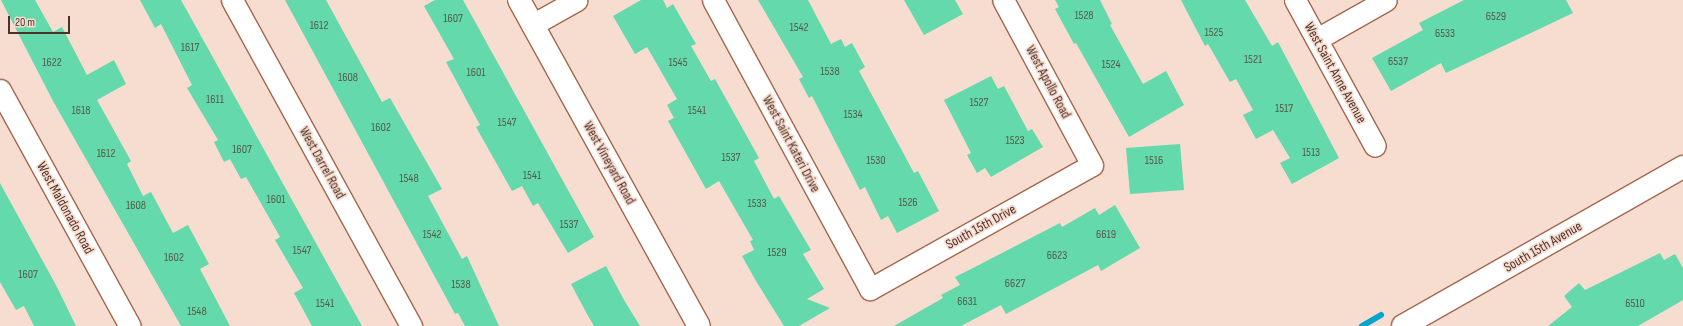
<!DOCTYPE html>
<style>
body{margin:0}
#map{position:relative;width:1683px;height:326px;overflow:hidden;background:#f7dcd0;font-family:"Sofia Sans Condensed",sans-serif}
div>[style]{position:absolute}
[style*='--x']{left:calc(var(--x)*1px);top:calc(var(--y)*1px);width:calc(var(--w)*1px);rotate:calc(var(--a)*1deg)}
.stream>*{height:6px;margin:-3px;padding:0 3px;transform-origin:3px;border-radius:3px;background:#05a4cf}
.building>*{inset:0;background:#64d9ab}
.roads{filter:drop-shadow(1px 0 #a4674c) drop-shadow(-1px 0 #a4674c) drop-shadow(0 1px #a4674c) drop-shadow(0 -1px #a4674c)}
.street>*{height:21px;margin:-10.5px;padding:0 10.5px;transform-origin:10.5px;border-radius:10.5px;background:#fff}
.secondary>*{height:22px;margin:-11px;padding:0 11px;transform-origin:11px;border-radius:11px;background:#fff}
span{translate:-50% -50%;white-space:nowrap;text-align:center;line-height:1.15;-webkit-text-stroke:3.5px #f7dcd0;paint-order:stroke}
.number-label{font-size:12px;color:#535c48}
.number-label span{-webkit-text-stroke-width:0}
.street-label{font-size:14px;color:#4d3327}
.scale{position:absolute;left:8px;top:16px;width:62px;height:18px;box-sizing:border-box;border:2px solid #4d3327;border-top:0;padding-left:5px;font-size:12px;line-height:14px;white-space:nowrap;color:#4d3327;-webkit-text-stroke:3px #f7dcd0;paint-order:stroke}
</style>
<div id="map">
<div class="stream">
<div style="--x:1362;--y:326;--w:22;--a:-30"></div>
</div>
<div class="building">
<div style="clip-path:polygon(1px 0,35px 0,53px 32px,62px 27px,87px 75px,114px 60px,126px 84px,97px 100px,131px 161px,127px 164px,143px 196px,151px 192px,173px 233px,188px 225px,209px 264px,200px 269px,230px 326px,181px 326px,53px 101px)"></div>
<div style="clip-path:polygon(140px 0,181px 0,362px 326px,312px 326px,294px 293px,303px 288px,275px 240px,280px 237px,246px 177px,241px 179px,230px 159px,224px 162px,214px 142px,218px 140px,187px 88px,192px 85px,161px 24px,155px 28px)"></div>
<div style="clip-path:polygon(285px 0,326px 0,382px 102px,390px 98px,442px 189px,428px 196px,462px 259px,467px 256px,499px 326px,465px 326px,458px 313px,455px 314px)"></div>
<div style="clip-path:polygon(435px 0,463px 0,594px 237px,568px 253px,538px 203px,533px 206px,522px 186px,512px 191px,476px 127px,480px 125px,446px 62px,454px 59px,424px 6px)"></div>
<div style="clip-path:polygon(641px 0,663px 0,667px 8px,673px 4px,696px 44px,691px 46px,711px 81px,715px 79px,759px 158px,754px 161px,774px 199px,779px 196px,811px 250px,803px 254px,824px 289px,807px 299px,830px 308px,799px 326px,784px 326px,756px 281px,742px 256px,754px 250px,750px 241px,753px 240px,719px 181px,706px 189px,668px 121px,674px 118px,667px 105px,677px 99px,647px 47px,635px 54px,613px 16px)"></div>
<div style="clip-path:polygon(758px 0,808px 0,831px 44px,841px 39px,845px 47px,852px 43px,865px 67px,859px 71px,914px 173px,918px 171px,939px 211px,897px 233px,888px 216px,881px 220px,865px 187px,860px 190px,812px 96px,809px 98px,799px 79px,803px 77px)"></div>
<div style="clip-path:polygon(904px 0,955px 0,963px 14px,924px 35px)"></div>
<div style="clip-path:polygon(1055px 0,1100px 0,1112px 24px,1110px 25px,1143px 84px,1166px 71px,1184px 105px,1129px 137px,1076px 43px,1074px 44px,1055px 9px,1059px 7px)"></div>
<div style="clip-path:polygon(1181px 0,1245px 0,1272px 46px,1278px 42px,1339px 158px,1292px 184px,1280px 163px,1290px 158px,1273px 130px,1256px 139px,1243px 115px,1253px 110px,1236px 79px,1230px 82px,1208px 44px,1205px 46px)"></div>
<div style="clip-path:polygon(1464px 0,1566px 0,1573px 13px,1446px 73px,1441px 63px,1391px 91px,1372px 58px,1423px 30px,1419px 23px)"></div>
<div style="clip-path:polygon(991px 76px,998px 89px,1004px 86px,1028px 131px,1032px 129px,1043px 147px,991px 177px,985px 168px,977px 173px,967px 155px,971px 153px,944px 100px)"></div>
<div style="clip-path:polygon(1180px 144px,1184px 190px,1130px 194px,1126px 148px)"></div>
<div style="clip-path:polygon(0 183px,57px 287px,76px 326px,34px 326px,24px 306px,16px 310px,0 282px)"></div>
<div style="clip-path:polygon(1115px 205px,1140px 248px,1101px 271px,1098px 265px,1006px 314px,1001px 305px,961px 326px,894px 326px,943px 298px,941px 295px,960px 285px,955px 277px,971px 269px,1060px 223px,1062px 227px,1095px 208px,1099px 215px)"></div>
<div style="clip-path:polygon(1660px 253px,1664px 260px,1675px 254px,1683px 268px,1683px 300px,1638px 326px,1548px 326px,1572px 307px,1564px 296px,1579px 283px,1585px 290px)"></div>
<div style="clip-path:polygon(606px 266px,624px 300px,640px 326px,594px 326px,587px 314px,571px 284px)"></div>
</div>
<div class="roads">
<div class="street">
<div style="--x:232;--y:0;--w:372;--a:61.2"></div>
<div style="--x:713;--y:0;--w:329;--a:61.5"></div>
<div style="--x:870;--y:289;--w:254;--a:-29.2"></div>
<div style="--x:1092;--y:165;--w:187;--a:-118.3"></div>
<div style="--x:1295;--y:0;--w:166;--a:61.3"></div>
<div style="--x:532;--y:25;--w:51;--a:-29.1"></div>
<div style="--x:1317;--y:39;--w:79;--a:-29.5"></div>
<div style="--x:0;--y:90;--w:269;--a:61.2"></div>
</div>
<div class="secondary">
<div style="--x:519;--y:0;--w:372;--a:61.1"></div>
<div style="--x:1403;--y:326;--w:322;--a:-29.6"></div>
</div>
</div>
<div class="number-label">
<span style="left:1084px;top:16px">1528</span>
<span style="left:1496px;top:17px">6529</span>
<span style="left:453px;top:19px">1607</span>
<span style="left:319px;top:26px">1612</span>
<span style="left:799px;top:28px">1542</span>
<span style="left:1214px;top:33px">1525</span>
<span style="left:1445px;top:34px">6533</span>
<span style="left:190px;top:48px">1617</span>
<span style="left:1253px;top:60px">1521</span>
<span style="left:1398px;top:62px">6537</span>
<span style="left:52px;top:63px">1622</span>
<span style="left:678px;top:63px">1545</span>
<span style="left:1111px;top:65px">1524</span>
<span style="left:830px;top:72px">1538</span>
<span style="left:476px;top:73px">1601</span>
<span style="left:348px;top:78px">1608</span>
<span style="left:215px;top:100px">1611</span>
<span style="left:979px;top:103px">1527</span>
<span style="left:1284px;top:109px">1517</span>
<span style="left:81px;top:111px">1618</span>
<span style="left:697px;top:111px">1541</span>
<span style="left:853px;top:115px">1534</span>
<span style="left:507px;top:123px">1547</span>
<span style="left:381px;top:128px">1602</span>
<span style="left:1015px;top:141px">1523</span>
<span style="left:242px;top:150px">1607</span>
<span style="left:1311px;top:153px">1513</span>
<span style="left:106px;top:154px">1612</span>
<span style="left:731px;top:158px">1537</span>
<span style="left:876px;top:161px">1530</span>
<span style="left:1154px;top:161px">1516</span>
<span style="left:532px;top:176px">1541</span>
<span style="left:409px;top:179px">1548</span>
<span style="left:276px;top:200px">1601</span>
<span style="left:908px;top:203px">1526</span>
<span style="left:757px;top:204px">1533</span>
<span style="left:136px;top:206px">1608</span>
<span style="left:569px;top:225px">1537</span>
<span style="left:432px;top:235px">1542</span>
<span style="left:1106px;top:235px">6619</span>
<span style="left:302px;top:251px">1547</span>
<span style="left:777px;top:253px">1529</span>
<span style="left:1057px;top:256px">6623</span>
<span style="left:174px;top:258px">1602</span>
<span style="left:28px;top:275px">1607</span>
<span style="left:1015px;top:284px">6627</span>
<span style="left:461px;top:285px">1538</span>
<span style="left:967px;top:302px">6631</span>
<span style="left:325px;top:304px">1541</span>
<span style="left:1635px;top:304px">6510</span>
<span style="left:197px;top:312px">1548</span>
</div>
<div class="street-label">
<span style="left:1335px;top:73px;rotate:61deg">West Saint Anne Avenue</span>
<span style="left:1048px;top:82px;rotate:62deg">West Apollo Road</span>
<span style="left:791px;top:144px;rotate:62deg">West Saint Kateri Drive</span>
<span style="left:322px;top:163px;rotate:61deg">West Darrel Road</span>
<span style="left:609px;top:163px;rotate:61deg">West Vineyard Road</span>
<span style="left:65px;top:208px;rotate:61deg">West Maldonado Road</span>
<span style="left:981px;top:227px;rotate:-29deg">South 15th Drive</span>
<span style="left:1543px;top:247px;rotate:-30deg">South 15th Avenue</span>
</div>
<div class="scale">20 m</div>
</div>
